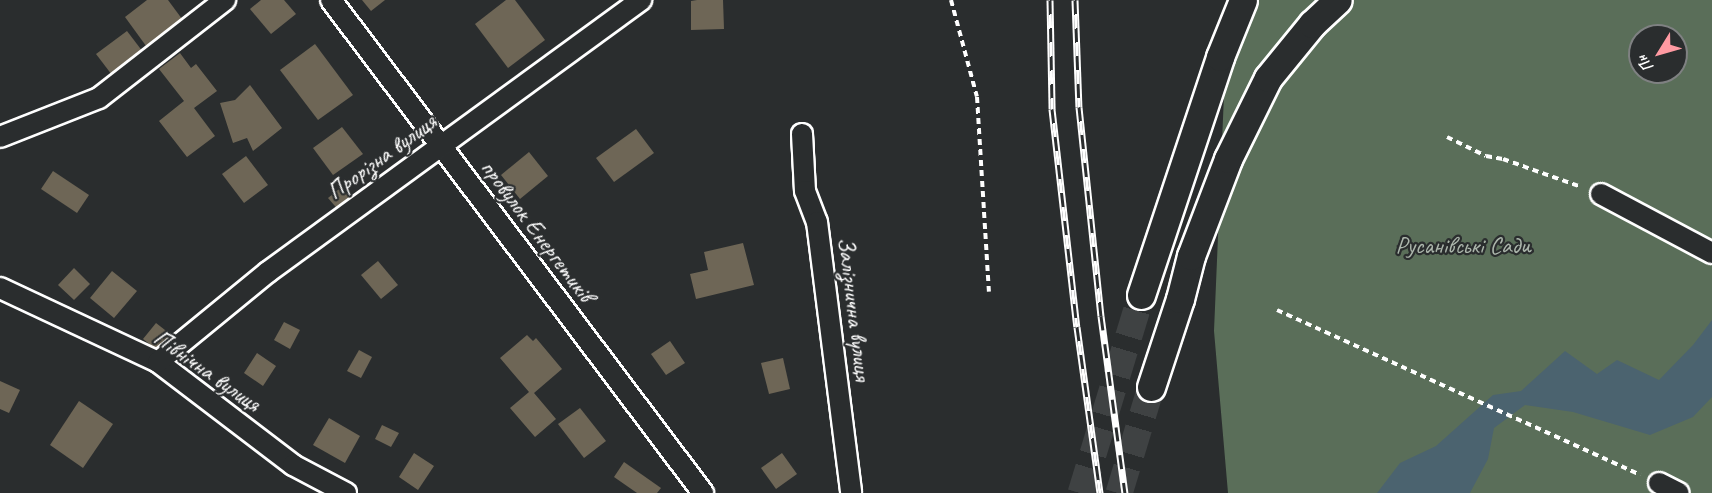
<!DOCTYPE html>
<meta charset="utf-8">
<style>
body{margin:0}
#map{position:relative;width:1712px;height:493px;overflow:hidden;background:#2a2d2e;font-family:Caveat,sans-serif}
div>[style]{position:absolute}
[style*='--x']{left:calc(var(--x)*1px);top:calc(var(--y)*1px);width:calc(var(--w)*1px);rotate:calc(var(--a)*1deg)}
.green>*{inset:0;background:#5a6e59}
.water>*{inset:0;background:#4b636f}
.building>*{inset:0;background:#6e6656}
.secondary-tunnel>*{height:27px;margin-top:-13.5px;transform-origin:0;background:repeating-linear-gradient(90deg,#3f4243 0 27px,transparent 0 41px)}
.path>*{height:4px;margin-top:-2px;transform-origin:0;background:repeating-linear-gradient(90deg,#fff 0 6px,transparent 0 10.5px)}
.roads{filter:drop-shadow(2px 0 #fff) drop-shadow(-2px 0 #fff) drop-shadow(0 2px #fff) drop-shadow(0 -2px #fff)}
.minor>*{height:20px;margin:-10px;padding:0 10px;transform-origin:10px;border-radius:10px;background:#2a2d2e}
.secondary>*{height:27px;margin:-13.5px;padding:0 13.5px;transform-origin:13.5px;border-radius:13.5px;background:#2a2d2e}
.rail>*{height:7px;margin-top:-3.5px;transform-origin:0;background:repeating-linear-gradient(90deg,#2a2d2e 0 14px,#fff 0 28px);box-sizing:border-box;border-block:2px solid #fff}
span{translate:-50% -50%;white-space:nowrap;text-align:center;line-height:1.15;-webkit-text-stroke:4.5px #2a2d2e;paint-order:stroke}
.street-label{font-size:24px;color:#fff}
.park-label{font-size:24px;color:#acb6ac}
.north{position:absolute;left:1628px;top:24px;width:60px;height:60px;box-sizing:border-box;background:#2a2d2e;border:2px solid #7f8182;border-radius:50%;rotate:233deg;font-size:16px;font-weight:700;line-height:24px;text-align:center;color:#fff}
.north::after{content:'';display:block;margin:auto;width:21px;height:27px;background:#ff9aa2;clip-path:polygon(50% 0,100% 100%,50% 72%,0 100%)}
</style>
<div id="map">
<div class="green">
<div style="clip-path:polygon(evenodd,1228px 0,1712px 0,1712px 493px,1228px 493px,1214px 331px,1228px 0,1640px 36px,1676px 36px,1676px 72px,1640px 72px,1640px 36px)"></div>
</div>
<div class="water">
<div style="clip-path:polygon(1712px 320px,1712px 397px,1693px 417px,1650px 435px,1573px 412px,1525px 405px,1494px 428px,1488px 459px,1470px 493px,1377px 493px,1400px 463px,1436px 446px,1493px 395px,1521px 391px,1565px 351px,1597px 374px,1617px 360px,1659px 380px,1693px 345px)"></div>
</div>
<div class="building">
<div style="clip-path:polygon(147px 0,168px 0,185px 23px,149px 50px,125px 17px)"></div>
<div style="clip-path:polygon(261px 0,284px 0,296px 14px,271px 34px,250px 9px)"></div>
<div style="clip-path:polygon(362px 0,385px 0,371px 11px)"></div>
<div style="clip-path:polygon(506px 0,515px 0,545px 40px,508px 68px,475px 24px)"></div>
<div style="clip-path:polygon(697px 0,723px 0,724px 29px,691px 30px,691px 1px)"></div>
<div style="clip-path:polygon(127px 31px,143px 52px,112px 75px,96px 54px)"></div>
<div style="clip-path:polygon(315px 44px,353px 95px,318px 120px,280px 70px)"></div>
<div style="clip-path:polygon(180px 53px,191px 68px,196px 64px,217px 91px,194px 108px,215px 136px,187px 157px,159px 121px,184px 101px,159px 69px)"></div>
<div style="clip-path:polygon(250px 85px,282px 128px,253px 151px,247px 138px,233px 143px,220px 103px,235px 100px)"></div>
<div style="clip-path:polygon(342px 127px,363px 154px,333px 175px,313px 148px)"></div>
<div style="clip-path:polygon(636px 129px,654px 153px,614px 182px,596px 158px)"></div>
<div style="clip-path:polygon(529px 152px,548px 176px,520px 199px,501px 175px)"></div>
<div style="clip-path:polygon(246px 156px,268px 185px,244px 203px,222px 174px)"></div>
<div style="clip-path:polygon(53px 171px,89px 195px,77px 213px,41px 189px)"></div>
<div style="clip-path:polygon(343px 186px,356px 201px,341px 213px,328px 198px)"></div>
<div style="clip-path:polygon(743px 243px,754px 285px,696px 299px,690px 274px,708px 270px,704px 252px)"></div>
<div style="clip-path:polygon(378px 261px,398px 285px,381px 299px,361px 275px)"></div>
<div style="clip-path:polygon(74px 268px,90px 284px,74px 300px,58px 285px)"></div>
<div style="clip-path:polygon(112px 271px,137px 291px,114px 318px,90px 298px)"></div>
<div style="clip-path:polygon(284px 322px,300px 330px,290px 349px,274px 340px)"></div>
<div style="clip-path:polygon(156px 323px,174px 337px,162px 354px,143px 339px)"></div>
<div style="clip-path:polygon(527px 335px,533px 341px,536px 338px,562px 369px,534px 393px,556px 419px,535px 437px,510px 408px,529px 392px,500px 358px)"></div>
<div style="clip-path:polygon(670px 341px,685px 363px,666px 375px,651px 354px)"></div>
<div style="clip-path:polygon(359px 350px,372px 357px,361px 378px,347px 371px)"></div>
<div style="clip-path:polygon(257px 353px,276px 366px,263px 386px,244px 373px)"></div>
<div style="clip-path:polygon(783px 358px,790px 389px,769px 394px,761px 363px)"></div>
<div style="clip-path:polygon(0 381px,20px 390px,9px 413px,0 409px)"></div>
<div style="clip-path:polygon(79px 401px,113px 424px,83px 468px,50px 445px)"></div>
<div style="clip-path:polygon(580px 408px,606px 441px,584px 458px,558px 424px)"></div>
<div style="clip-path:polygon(329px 418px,360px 436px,345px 463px,313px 445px)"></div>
<div style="clip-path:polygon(382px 425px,399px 433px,391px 447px,375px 439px)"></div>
<div style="clip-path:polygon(414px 453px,434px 466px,418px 490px,399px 477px)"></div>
<div style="clip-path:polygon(782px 453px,797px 474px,776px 489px,761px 468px)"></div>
<div style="clip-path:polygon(624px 462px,661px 488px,657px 493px,637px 493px,614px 477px)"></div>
</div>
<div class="secondary-tunnel">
<div style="--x:1081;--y:493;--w:207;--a:-73.1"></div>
<div style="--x:1119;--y:493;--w:111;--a:-73.2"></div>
</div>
<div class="path">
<div style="--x:951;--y:0;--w:100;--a:75"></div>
<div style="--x:977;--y:97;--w:195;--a:86.5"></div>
<div style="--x:1447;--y:137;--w:43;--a:26"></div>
<div style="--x:1486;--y:156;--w:17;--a:10"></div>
<div style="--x:1503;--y:159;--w:83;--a:19.7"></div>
<div style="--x:1277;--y:310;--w:399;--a:24.4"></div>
</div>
<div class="roads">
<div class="minor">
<div style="--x:331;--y:0;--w:618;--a:52.96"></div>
<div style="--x:802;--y:134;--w:57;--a:87"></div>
<div style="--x:805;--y:191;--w:33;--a:69"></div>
<div style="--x:817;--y:222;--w:273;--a:82.8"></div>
<div style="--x:0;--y:137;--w:106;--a:-21.5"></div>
<div style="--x:99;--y:98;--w:160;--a:-37.9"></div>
<div style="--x:1601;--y:194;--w:126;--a:28"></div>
<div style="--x:0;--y:288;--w:174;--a:25.1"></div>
<div style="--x:158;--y:362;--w:170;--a:37.3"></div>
<div style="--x:293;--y:465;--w:60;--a:27.8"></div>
<div style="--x:158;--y:362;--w:142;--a:-39.3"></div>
<div style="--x:268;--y:272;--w:462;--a:-36.1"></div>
<div style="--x:1659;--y:483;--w:22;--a:27"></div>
</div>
<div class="secondary">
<div style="--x:1141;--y:295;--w:251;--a:-71.6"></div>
<div style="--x:1220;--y:57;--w:61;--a:-68"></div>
<div style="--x:1151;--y:387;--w:93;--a:-71.8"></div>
<div style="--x:1180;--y:299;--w:44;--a:-75.7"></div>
<div style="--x:1191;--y:256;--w:104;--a:-69.1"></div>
<div style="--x:1228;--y:159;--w:90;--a:-63.7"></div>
<div style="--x:1268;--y:78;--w:70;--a:-50.8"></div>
<div style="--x:1312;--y:24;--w:35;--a:-43"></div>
</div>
</div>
<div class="rail">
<div style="--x:1050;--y:0;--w:109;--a:88.9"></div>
<div style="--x:1052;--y:109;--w:219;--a:83.5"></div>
<div style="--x:1077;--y:327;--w:168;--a:82.1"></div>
<div style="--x:1075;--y:0;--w:107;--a:87.9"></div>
<div style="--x:1079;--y:107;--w:210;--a:84"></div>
<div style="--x:1101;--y:316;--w:179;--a:82.3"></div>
</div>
<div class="street-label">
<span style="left:382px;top:157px;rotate:-36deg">Прорізна вулиця</span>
<span style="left:537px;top:231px;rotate:53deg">провулок Енергетиків</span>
<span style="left:854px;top:309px;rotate:83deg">Залізнична вулиця</span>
<span style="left:207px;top:371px;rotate:35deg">Північна вулиця</span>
</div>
<div class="park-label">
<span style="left:1463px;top:246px">Русанівські Сади</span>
</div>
<div class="north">Пн</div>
</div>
